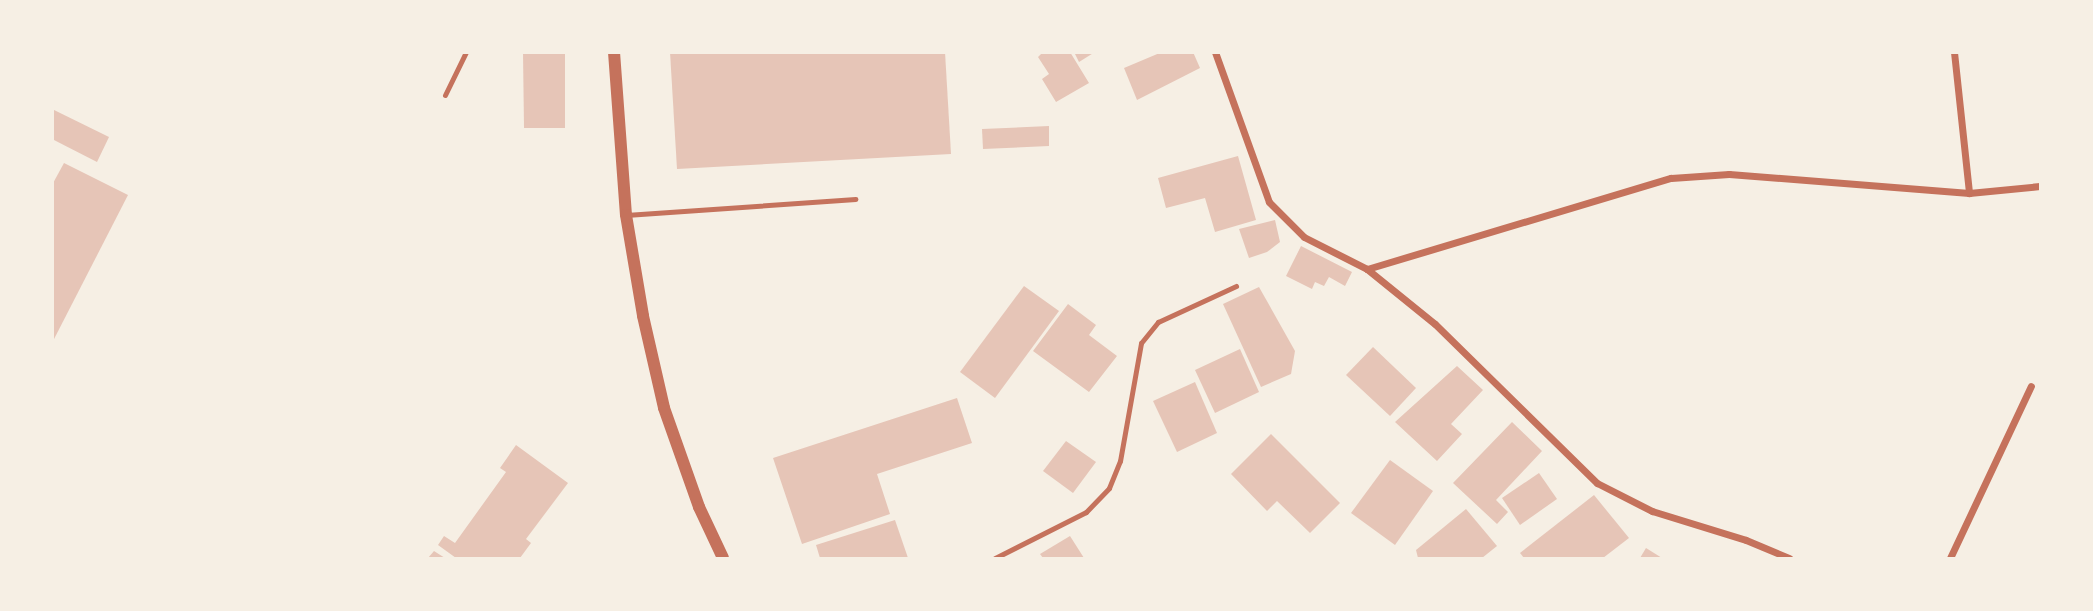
<!DOCTYPE html>
<style>
body{margin:0}
#map{position:relative;width:2093px;height:611px;overflow:hidden;background:#f6efe4;font-family:"Fira Sans",sans-serif}
div>[style]{position:absolute}
[style*='--x']{left:calc(var(--x)*1px);top:calc(var(--y)*1px);width:calc(var(--w)*1px);rotate:calc(var(--a)*1deg)}
.building>*{inset:0;background:#e6c5b7}
.service>*{height:5px;margin:-2.5px;padding:0 2.5px;transform-origin:2.5px;border-radius:2.5px;background:#c5725c}
.minor>*{height:7px;margin:-3.5px;padding:0 3.5px;transform-origin:3.5px;border-radius:3.5px;background:#c5725c}
.tertiary>*{height:12px;margin:-6px;padding:0 6px;transform-origin:6px;border-radius:6px;background:#c5725c}
span{translate:-50% -50%;white-space:nowrap;text-align:center;line-height:1.15;-webkit-text-stroke:5px #f6efe4;paint-order:stroke}
.frame{position:absolute;inset:0;border:54px solid #f6efe4;pointer-events:none}
</style>
<div id="map">
<div class="building">
<div style="clip-path:polygon(523px 52px,565px 52px,565px 128px,524px 128px)"></div>
<div style="clip-path:polygon(670px 52px,945px 52px,951px 154px,677px 169px)"></div>
<div style="clip-path:polygon(1043px 52px,1070px 52px,1089px 83px,1056px 102px,1042px 79px,1049px 74px,1038px 57px)"></div>
<div style="clip-path:polygon(1074px 52px,1095px 52px,1079px 62px)"></div>
<div style="clip-path:polygon(1162px 52px,1193px 52px,1200px 68px,1137px 100px,1124px 68px)"></div>
<div style="clip-path:polygon(52px 109px,109px 137px,97px 162px,52px 139px)"></div>
<div style="clip-path:polygon(1049px 126px,1049px 146px,983px 149px,982px 129px)"></div>
<div style="clip-path:polygon(1238px 156px,1256px 220px,1215px 232px,1205px 198px,1166px 208px,1158px 178px)"></div>
<div style="clip-path:polygon(64px 163px,128px 195px,52px 343px,52px 185px)"></div>
<div style="clip-path:polygon(1275px 220px,1280px 242px,1267px 252px,1249px 258px,1239px 229px)"></div>
<div style="clip-path:polygon(1301px 246px,1352px 272px,1345px 286px,1329px 277px,1324px 286px,1315px 282px,1312px 289px,1286px 276px)"></div>
<div style="clip-path:polygon(1024px 286px,1059px 311px,995px 398px,960px 372px)"></div>
<div style="clip-path:polygon(1259px 287px,1295px 351px,1291px 374px,1261px 387px,1223px 304px)"></div>
<div style="clip-path:polygon(1068px 304px,1096px 325px,1089px 335px,1117px 356px,1089px 392px,1033px 351px)"></div>
<div style="clip-path:polygon(1373px 347px,1416px 388px,1390px 416px,1346px 375px)"></div>
<div style="clip-path:polygon(1240px 349px,1259px 392px,1215px 413px,1195px 370px)"></div>
<div style="clip-path:polygon(1457px 366px,1483px 390px,1451px 424px,1462px 434px,1437px 461px,1395px 422px)"></div>
<div style="clip-path:polygon(1195px 382px,1217px 433px,1177px 452px,1153px 401px)"></div>
<div style="clip-path:polygon(957px 398px,972px 443px,877px 474px,890px 514px,802px 544px,773px 458px)"></div>
<div style="clip-path:polygon(1512px 422px,1542px 451px,1496px 500px,1508px 512px,1497px 524px,1453px 483px)"></div>
<div style="clip-path:polygon(1271px 434px,1340px 503px,1310px 533px,1277px 501px,1267px 511px,1231px 474px)"></div>
<div style="clip-path:polygon(1066px 441px,1096px 462px,1073px 493px,1043px 471px)"></div>
<div style="clip-path:polygon(516px 445px,568px 483px,526px 539px,531px 543px,520px 558px,456px 558px,438px 545px,444px 536px,455px 543px,506px 472px,500px 468px)"></div>
<div style="clip-path:polygon(1390px 460px,1433px 491px,1395px 545px,1351px 513px)"></div>
<div style="clip-path:polygon(1539px 473px,1557px 499px,1520px 525px,1502px 498px)"></div>
<div style="clip-path:polygon(1594px 495px,1629px 538px,1603px 558px,1524px 558px,1520px 553px)"></div>
<div style="clip-path:polygon(1466px 509px,1497px 546px,1482px 558px,1418px 558px,1416px 550px)"></div>
<div style="clip-path:polygon(895px 520px,908px 558px,820px 558px,816px 545px)"></div>
<div style="clip-path:polygon(1070px 536px,1084px 558px,1043px 558px,1040px 554px)"></div>
<div style="clip-path:polygon(1646px 548px,1662px 558px,1640px 558px)"></div>
<div style="clip-path:polygon(434px 551px,445px 558px,428px 558px)"></div>
</div>
<div class="service">
<div style="--x:445;--y:95;--w:48;--a:-64"></div>
<div style="--x:626;--y:215;--w:230;--a:-4"></div>
<div style="--x:995;--y:558;--w:102;--a:-26.8"></div>
<div style="--x:1086;--y:512;--w:33;--a:-46"></div>
<div style="--x:1109;--y:488;--w:29;--a:-68"></div>
<div style="--x:1120;--y:461;--w:120;--a:-79.9"></div>
<div style="--x:1141;--y:343;--w:27;--a:-51"></div>
<div style="--x:1158;--y:322;--w:86;--a:-24.8"></div>
</div>
<div class="minor">
<div style="--x:1215;--y:52;--w:159;--a:70.2"></div>
<div style="--x:1269;--y:202;--w:49;--a:45"></div>
<div style="--x:1304;--y:237;--w:71;--a:26.9"></div>
<div style="--x:1367;--y:269;--w:87;--a:39"></div>
<div style="--x:1435;--y:324;--w:227;--a:44.5"></div>
<div style="--x:1597;--y:483;--w:62;--a:27"></div>
<div style="--x:1652;--y:511;--w:98;--a:17.1"></div>
<div style="--x:1746;--y:540;--w:47;--a:22.7"></div>
<div style="--x:1954;--y:52;--w:142;--a:83.9"></div>
<div style="--x:1367;--y:269;--w:317;--a:-16.7"></div>
<div style="--x:1671;--y:178;--w:58;--a:-3.9"></div>
<div style="--x:1729;--y:174;--w:241;--a:4.5"></div>
<div style="--x:1969;--y:193;--w:71;--a:-5.6"></div>
<div style="--x:1950;--y:558;--w:190;--a:-64.8"></div>
</div>
<div class="tertiary">
<div style="--x:614;--y:52;--w:163;--a:85.8"></div>
<div style="--x:626;--y:215;--w:102;--a:80.4"></div>
<div style="--x:643;--y:316;--w:94;--a:77.1"></div>
<div style="--x:664;--y:408;--w:105;--a:70.5"></div>
<div style="--x:699;--y:507;--w:56;--a:64.8"></div>
</div>
<div class="frame"></div>
</div>
